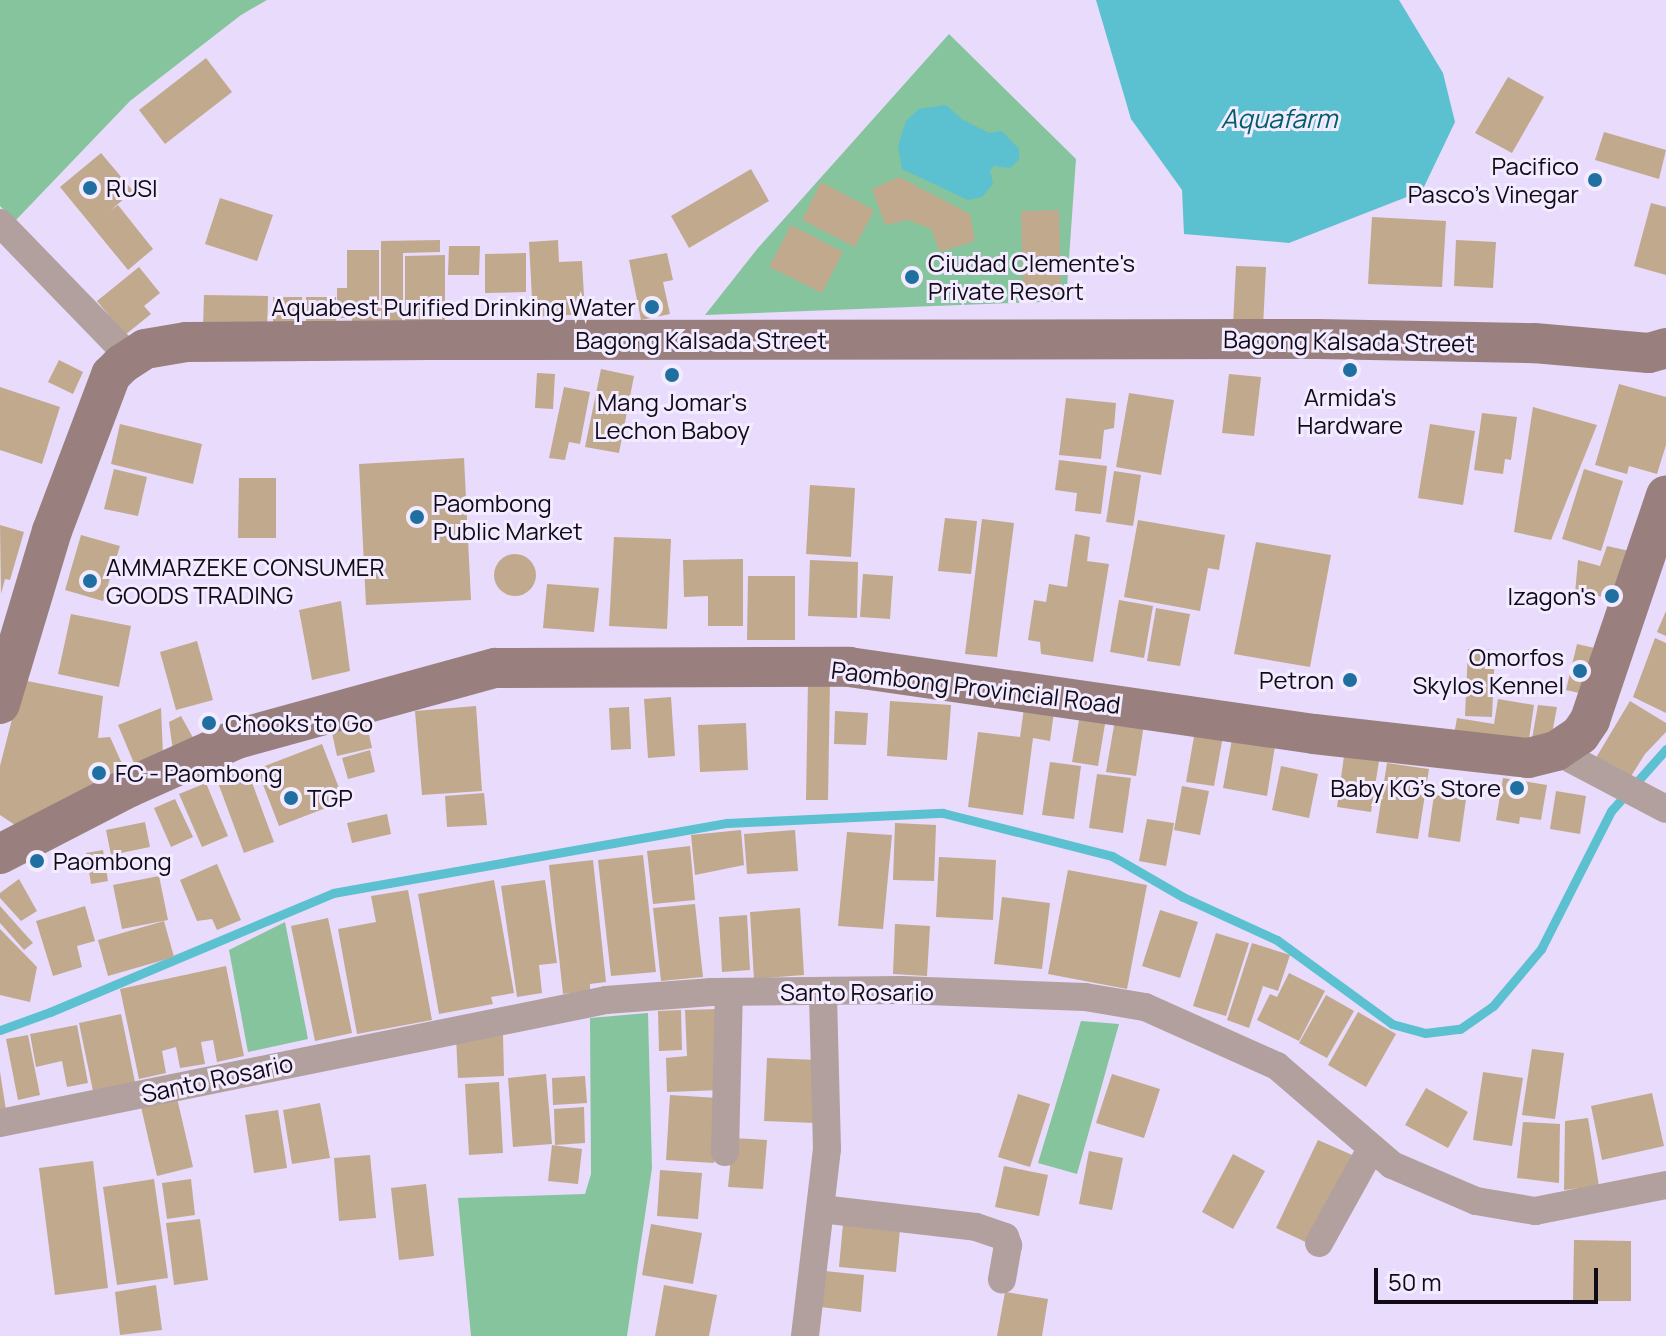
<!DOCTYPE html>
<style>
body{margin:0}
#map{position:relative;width:1666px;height:1336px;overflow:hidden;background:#e9dbfc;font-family:Manrope,sans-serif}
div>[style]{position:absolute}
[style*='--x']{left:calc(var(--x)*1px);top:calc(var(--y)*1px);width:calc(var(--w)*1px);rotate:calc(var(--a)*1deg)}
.green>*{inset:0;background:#85c49d}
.water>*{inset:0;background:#5bc0cf}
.stream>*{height:9px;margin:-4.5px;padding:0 4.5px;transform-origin:4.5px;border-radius:4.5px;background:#5bc0cf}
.building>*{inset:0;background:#c1a98e}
.round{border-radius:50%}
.minor>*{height:28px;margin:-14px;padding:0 14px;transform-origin:14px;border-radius:14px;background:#b2a09e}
.secondary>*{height:40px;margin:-20px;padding:0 20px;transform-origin:20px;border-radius:20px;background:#99807e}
.dots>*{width:22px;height:22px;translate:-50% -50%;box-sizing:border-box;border:4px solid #f3ebff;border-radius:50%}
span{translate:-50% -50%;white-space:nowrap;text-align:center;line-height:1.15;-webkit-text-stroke:6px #f3ebff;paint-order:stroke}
.poi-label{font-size:24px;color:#100b16}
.right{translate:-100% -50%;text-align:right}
.left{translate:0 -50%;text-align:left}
.street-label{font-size:24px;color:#100b16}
.water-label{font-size:26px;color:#015e69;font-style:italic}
.scale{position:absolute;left:1374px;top:1268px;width:224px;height:36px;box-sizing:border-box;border:4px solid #100b16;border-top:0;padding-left:10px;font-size:24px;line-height:28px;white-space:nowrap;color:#100b16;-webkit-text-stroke:6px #f3ebff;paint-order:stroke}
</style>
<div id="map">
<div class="green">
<div style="clip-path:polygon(0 0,267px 0,241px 15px,130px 101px,15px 221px,0 206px)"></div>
<div style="clip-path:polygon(949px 34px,1076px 159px,1066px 301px,705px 315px,758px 248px)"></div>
<div style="clip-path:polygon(285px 922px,308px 1039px,248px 1052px,229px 950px)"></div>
<div style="clip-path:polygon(648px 1013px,652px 1168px,627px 1336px,471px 1336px,458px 1198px,585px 1194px,591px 1174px,590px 1018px)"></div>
<div style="clip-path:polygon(1081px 1021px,1119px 1024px,1077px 1174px,1038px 1163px)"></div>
</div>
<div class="water">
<div style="clip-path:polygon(1096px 0,1399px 0,1443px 73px,1455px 122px,1422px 191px,1289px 243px,1184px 234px,1182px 190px,1131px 119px)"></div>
<div style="clip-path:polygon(946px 105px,963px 120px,989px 133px,1002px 131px,1019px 149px,1019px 160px,1010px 168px,994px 166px,990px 171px,993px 184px,982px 197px,968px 200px,902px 169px,898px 146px,906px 121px,919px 109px)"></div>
</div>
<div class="stream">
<div style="--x:0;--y:1030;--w:53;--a:-19.8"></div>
<div style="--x:50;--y:1012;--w:307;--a:-22.8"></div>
<div style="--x:333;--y:893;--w:400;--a:-10.1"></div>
<div style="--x:727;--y:823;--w:216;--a:-2.7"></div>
<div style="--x:943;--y:813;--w:174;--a:14.3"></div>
<div style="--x:1112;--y:856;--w:82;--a:30"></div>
<div style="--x:1183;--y:897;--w:103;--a:24.6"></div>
<div style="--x:1277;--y:940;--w:142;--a:36.1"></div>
<div style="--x:1392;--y:1024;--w:34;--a:15"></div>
<div style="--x:1425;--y:1033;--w:35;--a:-7"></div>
<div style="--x:1460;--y:1029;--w:40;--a:-34.9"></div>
<div style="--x:1493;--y:1006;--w:75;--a:-49.9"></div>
<div style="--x:1541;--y:949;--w:155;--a:-63.1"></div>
<div style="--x:1611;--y:811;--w:83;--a:-48.4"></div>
</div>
<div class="building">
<div style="clip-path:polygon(206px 58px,232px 92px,165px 144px,139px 110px)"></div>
<div style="clip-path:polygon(1508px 77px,1544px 97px,1512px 153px,1475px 133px)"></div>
<div style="clip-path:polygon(1604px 132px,1666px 150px,1659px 179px,1595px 160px)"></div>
<div style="clip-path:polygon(101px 153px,133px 191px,111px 210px,118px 205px,153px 249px,128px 270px,60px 187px)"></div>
<div style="clip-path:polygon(751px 169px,769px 201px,689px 248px,671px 216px)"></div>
<div style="clip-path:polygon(899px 177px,970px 214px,975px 241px,940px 252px,931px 229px,908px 220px,885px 225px,872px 189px)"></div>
<div style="clip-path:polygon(821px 182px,874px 210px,855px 247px,802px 220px)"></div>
<div style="clip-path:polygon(220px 198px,273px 215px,257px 261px,205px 244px)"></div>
<div style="clip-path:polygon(1651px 203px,1666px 207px,1666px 275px,1634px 266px)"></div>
<div style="clip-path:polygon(1059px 210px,1061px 293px,1023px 295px,1021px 211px)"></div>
<div style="clip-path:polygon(1372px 217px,1446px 221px,1442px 287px,1368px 284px)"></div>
<div style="clip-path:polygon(791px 225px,843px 252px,822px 293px,769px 267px)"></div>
<div style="clip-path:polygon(440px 240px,440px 252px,403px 253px,403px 304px,381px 305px,381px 241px)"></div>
<div style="clip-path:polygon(558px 240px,559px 262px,582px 261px,585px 314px,533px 317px,529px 242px)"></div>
<div style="clip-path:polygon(1456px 240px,1496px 242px,1493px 288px,1454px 286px)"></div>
<div style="clip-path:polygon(449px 246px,480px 246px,479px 275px,448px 275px)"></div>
<div style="clip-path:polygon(347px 250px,379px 250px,379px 308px,402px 308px,402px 337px,353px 330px,352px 318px,337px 318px,337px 288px,347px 288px)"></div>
<div style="clip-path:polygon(526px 253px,526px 292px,485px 293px,485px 254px)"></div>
<div style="clip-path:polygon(667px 253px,673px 280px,663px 282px,670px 314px,641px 320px,629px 260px)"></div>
<div style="clip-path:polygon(445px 255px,445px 323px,405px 323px,405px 256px)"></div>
<div style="clip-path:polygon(1236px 266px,1266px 267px,1263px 327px,1233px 325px)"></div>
<div style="clip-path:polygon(139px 267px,160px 293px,144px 306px,151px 314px,125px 335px,97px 301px)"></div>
<div style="clip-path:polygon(204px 295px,268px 296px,267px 331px,203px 329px)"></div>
<div style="clip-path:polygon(273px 297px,302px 297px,302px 329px,273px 330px)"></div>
<div style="clip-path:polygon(306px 297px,336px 297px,336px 325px,306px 326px)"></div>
<div style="clip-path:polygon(59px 360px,83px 372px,73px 394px,48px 382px)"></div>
<div style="clip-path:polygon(601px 369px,634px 376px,619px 453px,585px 447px)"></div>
<div style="clip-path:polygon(537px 373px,555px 374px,553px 409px,535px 408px)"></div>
<div style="clip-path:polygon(1229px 374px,1261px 377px,1254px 436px,1222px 433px)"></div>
<div style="clip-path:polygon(1619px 384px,1666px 397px,1666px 445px,1657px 474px,1629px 466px,1627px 474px,1595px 465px)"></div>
<div style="clip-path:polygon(0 387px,60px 407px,42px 464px,0 450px)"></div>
<div style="clip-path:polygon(564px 387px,590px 392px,580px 444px,569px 442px,565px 460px,549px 458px)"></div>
<div style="clip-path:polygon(1129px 393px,1174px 400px,1161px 475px,1116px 467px)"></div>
<div style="clip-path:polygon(1066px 398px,1116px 403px,1114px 428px,1104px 430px,1101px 459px,1059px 455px)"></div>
<div style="clip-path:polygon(1533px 407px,1597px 425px,1551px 540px,1514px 532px)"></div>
<div style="clip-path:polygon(1482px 413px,1517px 417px,1511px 460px,1505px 459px,1503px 474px,1474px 470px)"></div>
<div style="clip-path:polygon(120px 424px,202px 444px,193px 484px,111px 464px)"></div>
<div style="clip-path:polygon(1430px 424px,1475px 431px,1463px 505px,1418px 498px)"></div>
<div style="clip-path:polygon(464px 458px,471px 600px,366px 605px,359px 464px)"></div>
<div style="clip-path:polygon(1059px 460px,1107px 466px,1101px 514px,1075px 511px,1077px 493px,1055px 490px)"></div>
<div style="clip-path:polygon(114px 469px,147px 477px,138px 516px,104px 509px)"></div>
<div style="clip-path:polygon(1584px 469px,1623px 481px,1601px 551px,1562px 539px)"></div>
<div style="clip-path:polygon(1114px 471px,1141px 475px,1133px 526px,1106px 522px)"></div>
<div style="clip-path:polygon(239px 478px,276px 478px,276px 538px,238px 538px)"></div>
<div style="clip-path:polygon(810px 485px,855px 488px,851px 557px,806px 554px)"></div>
<div style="clip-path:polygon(945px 518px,977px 521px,971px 574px,938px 571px)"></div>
<div style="clip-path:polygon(982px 519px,1014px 523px,997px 657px,965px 654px)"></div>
<div style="clip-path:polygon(1138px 520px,1225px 535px,1219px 570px,1208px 568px,1200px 611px,1124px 597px)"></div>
<div style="clip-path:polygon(0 525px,24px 532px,10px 580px,5px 579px,1px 594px)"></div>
<div style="clip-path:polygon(1075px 534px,1090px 537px,1087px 561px,1109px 564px,1093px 662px,1041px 654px,1040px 642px,1028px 640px,1034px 600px,1046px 602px,1049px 584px,1067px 587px)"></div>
<div style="clip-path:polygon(81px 535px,120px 546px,103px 601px,65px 590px)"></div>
<div style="clip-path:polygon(614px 537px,671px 539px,667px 629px,609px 626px)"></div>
<div style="clip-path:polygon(1256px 542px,1331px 555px,1310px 667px,1234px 654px)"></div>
<div style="clip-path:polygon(1607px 546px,1634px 552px,1619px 599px,1575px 593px,1578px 560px,1600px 566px)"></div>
<div class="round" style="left:494px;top:554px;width:42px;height:42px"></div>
<div style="clip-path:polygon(743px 559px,743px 626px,708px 626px,708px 596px,684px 597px,683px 560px)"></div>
<div style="clip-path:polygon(810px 560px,858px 562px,857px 618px,808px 616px)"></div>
<div style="clip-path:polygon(863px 574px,893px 576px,890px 619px,860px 617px)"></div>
<div style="clip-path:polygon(748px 576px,795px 576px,795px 640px,747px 640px)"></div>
<div style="clip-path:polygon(547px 584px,599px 588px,594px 632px,543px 628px)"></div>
<div style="clip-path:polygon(1119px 600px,1153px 606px,1144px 658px,1110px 652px)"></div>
<div style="clip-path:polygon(341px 601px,350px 671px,312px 680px,299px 610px)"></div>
<div style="clip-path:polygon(1156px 608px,1190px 614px,1180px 666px,1147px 661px)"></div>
<div style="clip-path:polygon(1666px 611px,1666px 636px,1657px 632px)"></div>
<div style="clip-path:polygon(71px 614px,131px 626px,119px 687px,58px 674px)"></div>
<div style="clip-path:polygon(1655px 638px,1666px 643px,1666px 713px,1633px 697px)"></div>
<div style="clip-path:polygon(197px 641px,213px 700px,176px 710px,160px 652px)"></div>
<div style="clip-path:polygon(1577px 644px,1599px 649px,1588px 695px,1566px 690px)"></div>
<div style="clip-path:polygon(1468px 649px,1495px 650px,1492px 717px,1465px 716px)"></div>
<div style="clip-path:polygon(22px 680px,103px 696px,98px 738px,110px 737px,128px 777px,15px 825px,0 815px,0 766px)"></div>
<div style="clip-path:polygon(808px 681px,830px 681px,828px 800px,806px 800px)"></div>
<div style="clip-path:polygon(671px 697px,675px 756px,648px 758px,644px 699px)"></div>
<div style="clip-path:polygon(1498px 699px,1534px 705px,1528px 746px,1454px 735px,1457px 718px,1494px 724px)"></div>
<div style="clip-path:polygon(890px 701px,951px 705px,947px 760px,887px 756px)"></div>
<div style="clip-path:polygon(1630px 701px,1666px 723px,1666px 732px,1645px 754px,1628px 781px,1594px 761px)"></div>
<div style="clip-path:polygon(1538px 705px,1557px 707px,1551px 739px,1531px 744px)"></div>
<div style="clip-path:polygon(476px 706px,482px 791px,422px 795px,415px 711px)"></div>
<div style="clip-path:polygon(629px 707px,631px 749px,611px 750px,609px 708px)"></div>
<div style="clip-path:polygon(161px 708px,163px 756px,136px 768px,118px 725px)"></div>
<div style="clip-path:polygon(1024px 708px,1054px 712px,1050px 741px,1033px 738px,1023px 815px,968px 807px,978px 732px,1020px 737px)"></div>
<div style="clip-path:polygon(835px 711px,868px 713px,866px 745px,834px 744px)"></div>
<div style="clip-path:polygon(1080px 714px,1106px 718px,1098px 766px,1072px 762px)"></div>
<div style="clip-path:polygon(181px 716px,196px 743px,173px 751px,169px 722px)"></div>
<div style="clip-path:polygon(1115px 720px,1144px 724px,1136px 776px,1106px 772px)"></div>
<div style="clip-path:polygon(746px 723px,748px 770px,700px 772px,698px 725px)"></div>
<div style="clip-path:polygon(367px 725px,372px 748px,337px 756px,332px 733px)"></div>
<div style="clip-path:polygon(1195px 731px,1223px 736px,1214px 786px,1186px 782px)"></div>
<div style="clip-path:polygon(1232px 739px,1275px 746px,1267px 796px,1223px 788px)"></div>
<div style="clip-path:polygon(322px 744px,344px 801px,279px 826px,257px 769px)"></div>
<div style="clip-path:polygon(370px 750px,375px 772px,348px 779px,342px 758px)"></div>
<div style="clip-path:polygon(1344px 756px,1379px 761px,1371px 812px,1337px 807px)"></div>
<div style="clip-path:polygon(1050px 762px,1081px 766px,1074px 819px,1042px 815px)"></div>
<div style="clip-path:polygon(1387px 763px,1429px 769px,1418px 839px,1376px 833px)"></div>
<div style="clip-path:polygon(1281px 766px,1318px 774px,1309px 818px,1272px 810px)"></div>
<div style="clip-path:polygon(247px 769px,274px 842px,244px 853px,217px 780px)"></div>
<div style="clip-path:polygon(1097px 774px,1131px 778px,1123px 833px,1089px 828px)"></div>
<div style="clip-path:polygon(1503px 778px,1547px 785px,1541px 820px,1520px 817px,1519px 824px,1496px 820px)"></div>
<div style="clip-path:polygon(206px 783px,228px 836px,202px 847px,179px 794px)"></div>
<div style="clip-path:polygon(1182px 786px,1209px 791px,1200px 835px,1174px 830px)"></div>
<div style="clip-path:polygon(1556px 791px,1586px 796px,1580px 834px,1550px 829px)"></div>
<div style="clip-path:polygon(484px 793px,487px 825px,447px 827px,445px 796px)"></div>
<div style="clip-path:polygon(1434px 795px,1466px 799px,1460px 842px,1428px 837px)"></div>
<div style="clip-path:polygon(175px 799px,193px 837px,171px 847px,154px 808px)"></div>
<div style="clip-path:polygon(387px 814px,391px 834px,352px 843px,347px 823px)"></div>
<div style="clip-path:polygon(1147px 819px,1174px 823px,1166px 866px,1139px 861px)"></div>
<div style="clip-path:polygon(145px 822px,150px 847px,111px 855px,106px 830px)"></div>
<div style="clip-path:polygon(895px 823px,936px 825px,934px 881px,893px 880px)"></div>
<div style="clip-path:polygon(741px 830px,744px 865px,695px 875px,691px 835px)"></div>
<div style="clip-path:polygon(795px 830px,798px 871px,747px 874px,744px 834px)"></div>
<div style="clip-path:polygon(847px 832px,892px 835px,883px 929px,838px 926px)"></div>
<div style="clip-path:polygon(690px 846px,695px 900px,653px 904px,647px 851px)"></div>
<div style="clip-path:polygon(103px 850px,108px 881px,91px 884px,86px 853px)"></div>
<div style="clip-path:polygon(643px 855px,656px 972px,611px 976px,598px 860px)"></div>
<div style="clip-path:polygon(939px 857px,996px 860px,993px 920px,936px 917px)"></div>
<div style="clip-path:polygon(593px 860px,606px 982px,590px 984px,590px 991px,563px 994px,549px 865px)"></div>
<div style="clip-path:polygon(217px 864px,241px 920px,217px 930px,212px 919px,197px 921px,180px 880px)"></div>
<div style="clip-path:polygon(1068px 870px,1147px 885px,1127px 989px,1048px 974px)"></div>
<div style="clip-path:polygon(159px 876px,168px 920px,122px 929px,113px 885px)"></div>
<div style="clip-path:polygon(19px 879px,37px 911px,21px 921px,0 898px,0 893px)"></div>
<div style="clip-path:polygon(494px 880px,514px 993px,491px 997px,493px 1004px,439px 1014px,418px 894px)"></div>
<div style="clip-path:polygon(545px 880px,557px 963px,539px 965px,542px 993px,517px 997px,501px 886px)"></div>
<div style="clip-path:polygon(408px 890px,432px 1020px,357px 1034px,338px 929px,376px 922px,371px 896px)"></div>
<div style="clip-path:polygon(1002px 897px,1050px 903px,1042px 969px,994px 964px)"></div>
<div style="clip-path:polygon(695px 904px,703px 977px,661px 981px,653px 908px)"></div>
<div style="clip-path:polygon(0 906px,33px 943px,24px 950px,0 923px)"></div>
<div style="clip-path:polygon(85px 906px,95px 941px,77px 946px,82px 967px,53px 976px,36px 921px)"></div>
<div style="clip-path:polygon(800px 908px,804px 975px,754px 979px,750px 912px)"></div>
<div style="clip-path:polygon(1160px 910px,1198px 922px,1180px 978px,1142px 966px)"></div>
<div style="clip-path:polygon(747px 915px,750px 970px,722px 972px,719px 917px)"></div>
<div style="clip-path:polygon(328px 918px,352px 1033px,315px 1041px,291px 926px)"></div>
<div style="clip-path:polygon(164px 921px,174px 957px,108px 976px,98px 940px)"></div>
<div style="clip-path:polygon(895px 924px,930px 926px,927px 976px,893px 974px)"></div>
<div style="clip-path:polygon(0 929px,37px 967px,30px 1002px,0 995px)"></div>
<div style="clip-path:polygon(1216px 933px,1249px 943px,1226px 1016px,1193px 1006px)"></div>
<div style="clip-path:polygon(1252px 943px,1290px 955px,1278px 991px,1263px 986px,1249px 1028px,1227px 1020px)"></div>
<div style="clip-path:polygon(226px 966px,244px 1056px,217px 1062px,213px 1040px,201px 1042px,205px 1064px,180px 1068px,176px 1047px,162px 1051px,166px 1073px,139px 1079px,120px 989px)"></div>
<div style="clip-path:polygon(1289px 973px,1325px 991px,1299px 1041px,1257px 1020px,1270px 994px,1277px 997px)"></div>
<div style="clip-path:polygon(1326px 995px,1354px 1011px,1327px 1058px,1299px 1043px)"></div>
<div style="clip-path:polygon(719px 1009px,722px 1090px,667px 1092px,666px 1058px,687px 1056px,685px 1010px)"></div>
<div style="clip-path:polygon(681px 1010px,682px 1050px,659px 1051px,658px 1011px)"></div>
<div style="clip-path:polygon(1358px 1012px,1396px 1034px,1366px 1087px,1328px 1065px)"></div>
<div style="clip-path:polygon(121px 1014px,135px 1082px,93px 1091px,79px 1023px)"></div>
<div style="clip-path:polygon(77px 1025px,88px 1083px,67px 1087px,62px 1061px,36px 1067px,30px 1034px)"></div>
<div style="clip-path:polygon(28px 1035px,40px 1095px,18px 1100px,6px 1039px)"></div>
<div style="clip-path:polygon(503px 1035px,504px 1076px,458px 1078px,456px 1037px)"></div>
<div style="clip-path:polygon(1532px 1049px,1564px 1053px,1555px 1119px,1522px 1115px)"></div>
<div style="clip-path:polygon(767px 1058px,818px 1060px,815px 1123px,764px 1121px)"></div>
<div style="clip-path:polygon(0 1072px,6px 1110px,0 1111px)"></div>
<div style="clip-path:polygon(1483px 1072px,1523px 1078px,1512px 1146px,1473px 1140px)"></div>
<div style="clip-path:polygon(546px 1074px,552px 1144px,513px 1147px,508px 1078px)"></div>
<div style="clip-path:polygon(1112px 1074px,1160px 1089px,1144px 1138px,1096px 1123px)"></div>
<div style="clip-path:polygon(585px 1076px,587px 1103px,553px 1105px,552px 1078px)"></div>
<div style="clip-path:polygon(499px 1082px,503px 1153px,469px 1155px,465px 1084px)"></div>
<div style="clip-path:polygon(1426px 1088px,1468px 1112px,1448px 1148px,1405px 1125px)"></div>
<div style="clip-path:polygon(1652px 1093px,1664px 1146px,1602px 1160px,1591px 1106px)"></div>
<div style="clip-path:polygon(1018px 1094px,1050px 1104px,1030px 1167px,998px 1157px)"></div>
<div style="clip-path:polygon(670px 1095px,718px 1098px,714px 1163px,666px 1160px)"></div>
<div style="clip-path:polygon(177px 1098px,193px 1167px,157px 1176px,141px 1107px)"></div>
<div style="clip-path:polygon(320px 1103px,330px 1158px,292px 1164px,283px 1110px)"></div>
<div style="clip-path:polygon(584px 1107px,585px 1143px,555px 1145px,554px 1109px)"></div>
<div style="clip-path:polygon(278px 1110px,287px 1168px,254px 1173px,245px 1115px)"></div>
<div style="clip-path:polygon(1588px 1118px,1599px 1186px,1564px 1190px,1565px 1121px)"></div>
<div style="clip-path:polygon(1523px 1122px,1560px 1124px,1559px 1183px,1517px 1178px)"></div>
<div style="clip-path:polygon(733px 1138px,767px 1140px,763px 1189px,728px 1187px)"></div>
<div style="clip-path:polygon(1318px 1140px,1359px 1158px,1316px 1247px,1276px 1228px)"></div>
<div style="clip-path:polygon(552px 1145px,582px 1149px,578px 1184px,548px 1181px)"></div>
<div style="clip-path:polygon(1089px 1151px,1123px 1158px,1112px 1210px,1079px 1204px)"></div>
<div style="clip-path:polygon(1233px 1154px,1265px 1171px,1233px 1229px,1202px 1212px)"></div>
<div style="clip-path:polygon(370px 1155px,376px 1218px,339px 1221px,334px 1158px)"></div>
<div style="clip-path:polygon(93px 1161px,108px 1288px,55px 1295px,39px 1168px)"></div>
<div style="clip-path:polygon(1004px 1166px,1048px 1175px,1039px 1216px,995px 1207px)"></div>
<div style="clip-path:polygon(660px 1170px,702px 1173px,698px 1219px,657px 1216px)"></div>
<div style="clip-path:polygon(154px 1179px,168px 1278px,117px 1285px,103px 1187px)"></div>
<div style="clip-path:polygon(191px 1179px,195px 1215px,167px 1219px,162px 1183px)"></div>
<div style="clip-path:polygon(426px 1184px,434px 1256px,399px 1260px,391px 1188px)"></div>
<div style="clip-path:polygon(200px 1219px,208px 1280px,174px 1285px,166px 1223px)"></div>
<div style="clip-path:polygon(651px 1224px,702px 1233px,693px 1284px,642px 1275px)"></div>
<div style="clip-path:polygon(843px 1224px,900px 1229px,896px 1272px,839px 1267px)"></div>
<div style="clip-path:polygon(1574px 1240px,1631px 1241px,1631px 1301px,1573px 1301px)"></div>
<div style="clip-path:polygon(825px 1271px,864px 1275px,861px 1312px,821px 1307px)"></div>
<div style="clip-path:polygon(156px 1285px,162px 1330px,120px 1335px,115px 1292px)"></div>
<div style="clip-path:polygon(664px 1285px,717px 1295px,709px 1336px,655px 1336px)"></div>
<div style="clip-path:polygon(1005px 1292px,1048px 1299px,1042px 1336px,997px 1336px)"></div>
</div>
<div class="minor">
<div style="--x:0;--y:223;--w:188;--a:45.9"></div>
<div style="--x:1556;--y:751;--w:124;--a:27.8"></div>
<div style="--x:0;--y:1123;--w:618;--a:-11.47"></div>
<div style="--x:606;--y:1000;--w:106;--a:-4.3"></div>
<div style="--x:712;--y:992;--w:189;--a:-0.6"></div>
<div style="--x:901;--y:990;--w:184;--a:2.2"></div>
<div style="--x:1085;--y:997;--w:61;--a:9.5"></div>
<div style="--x:1145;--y:1007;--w:145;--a:24.1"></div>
<div style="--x:1277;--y:1066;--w:152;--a:40.7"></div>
<div style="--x:1392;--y:1165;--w:91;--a:23.2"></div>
<div style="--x:1476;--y:1201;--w:60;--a:9.6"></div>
<div style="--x:1535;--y:1211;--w:134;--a:-11.2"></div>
<div style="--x:725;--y:1152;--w:160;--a:-88.6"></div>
<div style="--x:821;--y:1209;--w:156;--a:6.6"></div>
<div style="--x:976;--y:1227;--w:31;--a:19"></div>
<div style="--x:1005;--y:1237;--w:9;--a:69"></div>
<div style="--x:1008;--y:1245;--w:35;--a:100"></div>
<div style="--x:1319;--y:1243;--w:107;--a:-61"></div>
<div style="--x:805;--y:1336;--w:188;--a:-83.3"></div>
<div style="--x:827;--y:1149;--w:157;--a:-91.5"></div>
</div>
<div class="secondary">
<div style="--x:0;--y:704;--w:181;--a:-73.3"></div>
<div style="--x:52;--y:531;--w:167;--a:-69.3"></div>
<div style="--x:111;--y:375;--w:16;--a:-45"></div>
<div style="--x:122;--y:364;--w:27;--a:-33"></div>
<div style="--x:145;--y:349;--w:42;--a:-9.7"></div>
<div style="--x:186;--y:342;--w:243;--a:-0.5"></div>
<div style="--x:429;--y:340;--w:889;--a:-0.06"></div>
<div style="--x:1318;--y:339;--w:216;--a:1.1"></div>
<div style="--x:1534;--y:343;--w:115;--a:5"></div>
<div style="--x:1649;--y:353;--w:18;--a:-16"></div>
<div style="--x:0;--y:854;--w:146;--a:-27.3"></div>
<div style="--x:130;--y:787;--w:117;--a:-24.2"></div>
<div style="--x:237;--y:739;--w:268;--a:-15.4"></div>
<div style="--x:495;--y:668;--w:354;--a:-0.2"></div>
<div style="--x:849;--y:667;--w:470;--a:8.2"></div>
<div style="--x:1314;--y:734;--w:215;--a:6.4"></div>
<div style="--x:1528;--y:758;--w:29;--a:-14"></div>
<div style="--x:1556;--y:751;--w:29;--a:-34"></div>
<div style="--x:1580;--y:735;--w:18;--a:-56"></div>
<div style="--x:1590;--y:720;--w:237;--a:-71.3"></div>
</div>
<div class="dots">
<div style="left:1595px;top:180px;background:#206fa1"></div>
<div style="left:90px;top:188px;background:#206fa1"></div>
<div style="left:912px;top:277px;background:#206fa1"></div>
<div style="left:652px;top:307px;background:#206fa1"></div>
<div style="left:1350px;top:370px;background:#206fa1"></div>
<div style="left:672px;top:375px;background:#206fa1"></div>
<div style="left:417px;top:517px;background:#206fa1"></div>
<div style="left:90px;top:581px;background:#206fa1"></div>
<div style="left:1612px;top:596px;background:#206fa1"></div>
<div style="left:1580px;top:671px;background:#206fa1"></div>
<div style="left:1350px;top:680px;background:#206fa1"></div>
<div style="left:209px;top:723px;background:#206fa1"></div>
<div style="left:99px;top:773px;background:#206fa1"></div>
<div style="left:1517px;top:788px;background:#206fa1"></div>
<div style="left:291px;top:798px;background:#206fa1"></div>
<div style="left:37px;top:861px;background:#206fa1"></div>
</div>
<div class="poi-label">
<span class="right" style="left:1579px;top:180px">Pacifico<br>Pasco's Vinegar</span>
<span class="left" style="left:106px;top:188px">RUSI</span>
<span class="left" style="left:928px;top:277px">Ciudad Clemente's<br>Private Resort</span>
<span class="right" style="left:636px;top:307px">Aquabest Purified Drinking Water</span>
<span style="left:1350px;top:411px">Armida's<br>Hardware</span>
<span style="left:672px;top:416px">Mang Jomar's<br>Lechon Baboy</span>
<span class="left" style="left:433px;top:517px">Paombong<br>Public Market</span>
<span class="left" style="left:106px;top:581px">AMMARZEKE CONSUMER<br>GOODS TRADING</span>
<span class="right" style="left:1596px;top:596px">Izagon's</span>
<span class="right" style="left:1564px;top:671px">Omorfos<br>Skylos Kennel</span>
<span class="right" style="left:1334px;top:680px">Petron</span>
<span class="left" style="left:225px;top:723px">Chooks to Go</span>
<span class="left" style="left:115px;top:773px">FC - Paombong</span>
<span class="right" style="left:1501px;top:788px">Baby KG's Store</span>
<span class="left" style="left:307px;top:798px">TGP</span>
<span class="left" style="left:53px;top:861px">Paombong</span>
</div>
<div class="street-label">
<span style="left:701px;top:340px">Bagong Kalsada Street</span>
<span style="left:1349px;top:341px;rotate:1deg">Bagong Kalsada Street</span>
<span style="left:976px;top:687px;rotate:7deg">Paombong Provincial Road</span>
<span style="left:857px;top:992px">Santo Rosario</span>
<span style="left:217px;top:1078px;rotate:-12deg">Santo Rosario</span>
</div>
<div class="water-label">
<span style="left:1279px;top:119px">Aquafarm</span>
</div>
<div class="scale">50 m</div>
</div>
